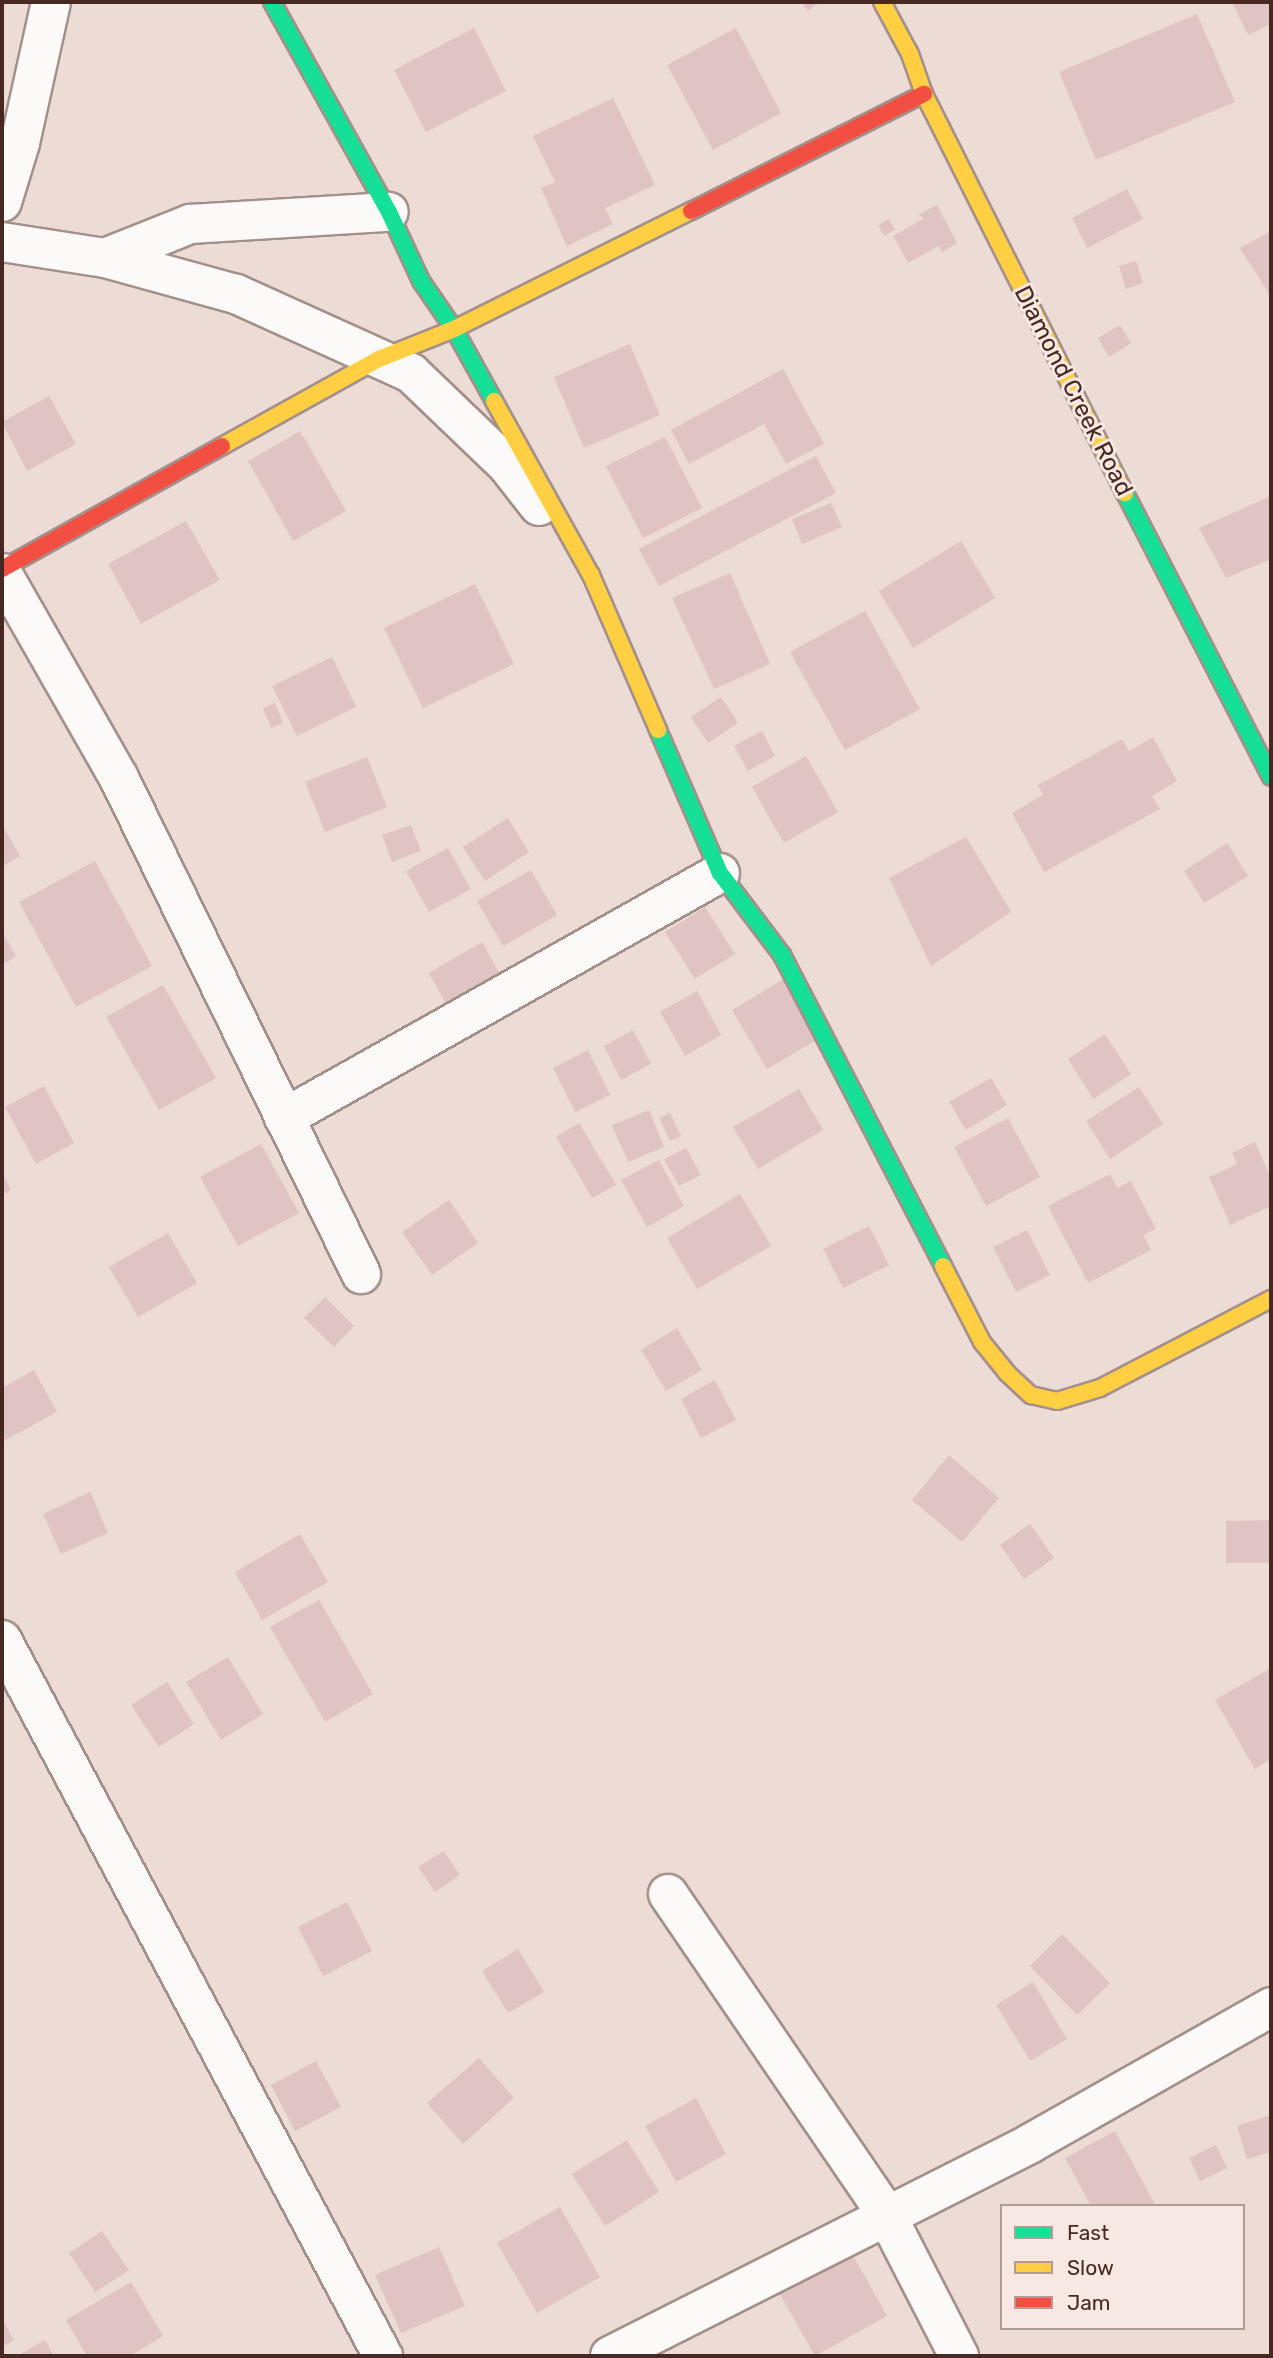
<!DOCTYPE html>
<style>
body{margin:0}
#map{position:relative;width:1273px;height:2358px;overflow:hidden;background:#eddbd6;font-family:Rubik,sans-serif}
div>[style]{position:absolute}
[style*='--x']{left:calc(var(--x)*1px);top:calc(var(--y)*1px);width:calc(var(--w)*1px);rotate:calc(var(--a)*1deg)}
.building>*{inset:0;background:#e0c4c3}
.roads{filter:drop-shadow(2px 0 #a4908a) drop-shadow(-2px 0 #a4908a) drop-shadow(0 2px #a4908a) drop-shadow(0 -2px #a4908a)}
.street>*{height:38px;margin:-19px;padding:0 19px;transform-origin:19px;border-radius:19px;background:#fcfaf9}
.fast>*{height:16px;margin:-8px;padding:0 8px;transform-origin:8px;border-radius:8px;background:#16e098}
.slow>*{height:16px;margin:-8px;padding:0 8px;transform-origin:8px;border-radius:8px;background:#ffcf43}
.jam>*{height:16px;margin:-8px;padding:0 8px;transform-origin:8px;border-radius:8px;background:#f24e42}
span{translate:-50% -50%;white-space:nowrap;text-align:center;line-height:1.15;-webkit-text-stroke:6px #f8e8e3;paint-order:stroke}
.street-label{font-size:24px;color:#472921}
.frame{position:absolute;inset:0;border:4px solid #472921;pointer-events:none}
.legend{position:absolute;left:1000px;top:2204px;width:245px;height:126px;box-sizing:border-box;background:#f8e8e3;border:2px solid #b19c95;margin:0;padding:9px 12px;list-style:none;font-size:21px;color:#472921}
.legend li{display:flex;align-items:center;gap:14px;height:35px}
.legend b{width:35px;border:2px solid #b19c95}
</style>
<div id="map">
<div class="building">
<div style="clip-path:polygon(801px 2px,819px 2px,808px 11px)"></div>
<div style="clip-path:polygon(1232px 2px,1271px 2px,1271px 24px,1248px 35px)"></div>
<div style="clip-path:polygon(1197px 14px,1235px 102px,1096px 160px,1059px 72px)"></div>
<div style="clip-path:polygon(474px 28px,506px 91px,426px 132px,394px 70px)"></div>
<div style="clip-path:polygon(736px 28px,781px 113px,713px 150px,667px 65px)"></div>
<div style="clip-path:polygon(613px 98px,655px 185px,605px 208px,613px 224px,567px 246px,541px 188px,555px 182px,533px 136px)"></div>
<div style="clip-path:polygon(1127px 189px,1143px 219px,1087px 248px,1072px 218px)"></div>
<div style="clip-path:polygon(937px 205px,957px 243px,942px 252px,939px 246px,908px 263px,893px 236px,923px 219px,919px 214px)"></div>
<div style="clip-path:polygon(888px 219px,895px 229px,885px 236px,878px 226px)"></div>
<div style="clip-path:polygon(1271px 231px,1271px 297px,1240px 248px)"></div>
<div style="clip-path:polygon(1136px 261px,1143px 283px,1126px 289px,1119px 266px)"></div>
<div style="clip-path:polygon(1120px 325px,1131px 343px,1109px 357px,1098px 338px)"></div>
<div style="clip-path:polygon(630px 344px,660px 415px,584px 448px,554px 377px)"></div>
<div style="clip-path:polygon(783px 369px,824px 444px,786px 464px,764px 424px,689px 464px,671px 430px)"></div>
<div style="clip-path:polygon(49px 396px,76px 444px,27px 471px,2px 422px)"></div>
<div style="clip-path:polygon(300px 431px,346px 511px,293px 541px,248px 461px)"></div>
<div style="clip-path:polygon(665px 437px,702px 508px,643px 538px,606px 466px)"></div>
<div style="clip-path:polygon(816px 456px,836px 493px,659px 586px,639px 549px)"></div>
<div style="clip-path:polygon(1271px 496px,1271px 559px,1226px 578px,1199px 528px)"></div>
<div style="clip-path:polygon(831px 503px,842px 527px,802px 544px,792px 519px)"></div>
<div style="clip-path:polygon(186px 521px,220px 580px,141px 624px,108px 564px)"></div>
<div style="clip-path:polygon(961px 541px,995px 598px,913px 648px,879px 591px)"></div>
<div style="clip-path:polygon(730px 573px,770px 664px,714px 689px,672px 598px)"></div>
<div style="clip-path:polygon(475px 584px,514px 664px,423px 708px,384px 628px)"></div>
<div style="clip-path:polygon(865px 611px,920px 709px,845px 750px,790px 652px)"></div>
<div style="clip-path:polygon(332px 657px,356px 707px,297px 736px,272px 686px)"></div>
<div style="clip-path:polygon(721px 697px,738px 723px,708px 743px,691px 717px)"></div>
<div style="clip-path:polygon(275px 703px,283px 723px,271px 728px,263px 708px)"></div>
<div style="clip-path:polygon(762px 731px,775px 756px,748px 771px,734px 746px)"></div>
<div style="clip-path:polygon(1153px 737px,1177px 781px,1152px 796px,1160px 809px,1044px 872px,1012px 813px,1043px 795px,1038px 785px,1122px 739px,1129px 751px)"></div>
<div style="clip-path:polygon(806px 756px,838px 812px,784px 843px,752px 787px)"></div>
<div style="clip-path:polygon(367px 757px,387px 807px,325px 832px,305px 782px)"></div>
<div style="clip-path:polygon(508px 818px,529px 852px,485px 881px,463px 847px)"></div>
<div style="clip-path:polygon(2px 825px,20px 856px,2px 867px)"></div>
<div style="clip-path:polygon(411px 825px,421px 851px,392px 862px,382px 835px)"></div>
<div style="clip-path:polygon(966px 837px,1011px 912px,931px 966px,889px 878px)"></div>
<div style="clip-path:polygon(1227px 843px,1248px 876px,1204px 903px,1184px 871px)"></div>
<div style="clip-path:polygon(448px 848px,471px 889px,429px 912px,406px 871px)"></div>
<div style="clip-path:polygon(95px 861px,152px 966px,76px 1007px,19px 902px)"></div>
<div style="clip-path:polygon(531px 870px,557px 915px,503px 946px,477px 901px)"></div>
<div style="clip-path:polygon(705px 907px,735px 954px,695px 979px,665px 932px)"></div>
<div style="clip-path:polygon(2px 932px,16px 956px,2px 965px)"></div>
<div style="clip-path:polygon(482px 942px,507px 986px,453px 1017px,429px 973px)"></div>
<div style="clip-path:polygon(785px 978px,820px 1038px,767px 1069px,732px 1010px)"></div>
<div style="clip-path:polygon(163px 985px,216px 1078px,159px 1110px,106px 1017px)"></div>
<div style="clip-path:polygon(697px 991px,721px 1035px,685px 1056px,660px 1012px)"></div>
<div style="clip-path:polygon(633px 1030px,651px 1064px,621px 1080px,604px 1046px)"></div>
<div style="clip-path:polygon(1105px 1034px,1131px 1074px,1093px 1099px,1068px 1059px)"></div>
<div style="clip-path:polygon(588px 1050px,610px 1095px,575px 1112px,553px 1068px)"></div>
<div style="clip-path:polygon(991px 1078px,1007px 1105px,966px 1130px,949px 1102px)"></div>
<div style="clip-path:polygon(44px 1086px,74px 1143px,36px 1164px,5px 1107px)"></div>
<div style="clip-path:polygon(1139px 1087px,1163px 1124px,1110px 1159px,1086px 1121px)"></div>
<div style="clip-path:polygon(799px 1089px,823px 1130px,758px 1169px,733px 1127px)"></div>
<div style="clip-path:polygon(649px 1110px,664px 1147px,628px 1162px,612px 1125px)"></div>
<div style="clip-path:polygon(670px 1113px,681px 1136px,670px 1141px,659px 1118px)"></div>
<div style="clip-path:polygon(1008px 1118px,1040px 1177px,986px 1206px,954px 1147px)"></div>
<div style="clip-path:polygon(579px 1123px,616px 1185px,592px 1198px,556px 1137px)"></div>
<div style="clip-path:polygon(1255px 1142px,1271px 1178px,1271px 1206px,1230px 1225px,1209px 1177px,1237px 1164px,1232px 1153px)"></div>
<div style="clip-path:polygon(261px 1144px,299px 1213px,238px 1246px,200px 1177px)"></div>
<div style="clip-path:polygon(686px 1148px,701px 1175px,679px 1186px,664px 1159px)"></div>
<div style="clip-path:polygon(659px 1160px,684px 1206px,647px 1227px,621px 1180px)"></div>
<div style="clip-path:polygon(2px 1173px,11px 1190px,2px 1195px)"></div>
<div style="clip-path:polygon(1110px 1174px,1117px 1188px,1131px 1181px,1156px 1229px,1143px 1235px,1151px 1250px,1088px 1283px,1048px 1206px)"></div>
<div style="clip-path:polygon(740px 1194px,771px 1246px,697px 1289px,667px 1238px)"></div>
<div style="clip-path:polygon(449px 1200px,478px 1243px,432px 1275px,402px 1232px)"></div>
<div style="clip-path:polygon(869px 1226px,889px 1265px,843px 1288px,823px 1249px)"></div>
<div style="clip-path:polygon(1027px 1230px,1050px 1275px,1016px 1292px,993px 1247px)"></div>
<div style="clip-path:polygon(168px 1233px,197px 1283px,138px 1317px,109px 1267px)"></div>
<div style="clip-path:polygon(325px 1297px,354px 1326px,334px 1347px,304px 1318px)"></div>
<div style="clip-path:polygon(677px 1328px,702px 1370px,666px 1391px,641px 1350px)"></div>
<div style="clip-path:polygon(34px 1370px,57px 1412px,2px 1442px,2px 1388px)"></div>
<div style="clip-path:polygon(715px 1380px,736px 1420px,701px 1438px,681px 1399px)"></div>
<div style="clip-path:polygon(949px 1455px,999px 1498px,962px 1542px,912px 1500px)"></div>
<div style="clip-path:polygon(90px 1492px,108px 1533px,61px 1554px,43px 1514px)"></div>
<div style="clip-path:polygon(1271px 1520px,1271px 1563px,1226px 1563px,1226px 1521px)"></div>
<div style="clip-path:polygon(1030px 1524px,1054px 1558px,1024px 1579px,1000px 1545px)"></div>
<div style="clip-path:polygon(300px 1534px,328px 1582px,262px 1620px,235px 1572px)"></div>
<div style="clip-path:polygon(319px 1600px,373px 1694px,325px 1722px,270px 1627px)"></div>
<div style="clip-path:polygon(228px 1657px,263px 1714px,221px 1740px,186px 1682px)"></div>
<div style="clip-path:polygon(1271px 1668px,1271px 1759px,1255px 1769px,1215px 1700px)"></div>
<div style="clip-path:polygon(167px 1682px,194px 1724px,159px 1747px,131px 1705px)"></div>
<div style="clip-path:polygon(444px 1851px,460px 1875px,435px 1892px,418px 1867px)"></div>
<div style="clip-path:polygon(347px 1902px,372px 1951px,323px 1976px,298px 1927px)"></div>
<div style="clip-path:polygon(1062px 1934px,1110px 1983px,1077px 2015px,1030px 1966px)"></div>
<div style="clip-path:polygon(518px 1949px,544px 1992px,508px 2013px,482px 1971px)"></div>
<div style="clip-path:polygon(1033px 1982px,1067px 2039px,1030px 2061px,996px 2005px)"></div>
<div style="clip-path:polygon(479px 2058px,514px 2098px,463px 2144px,427px 2103px)"></div>
<div style="clip-path:polygon(316px 2061px,341px 2107px,295px 2131px,271px 2085px)"></div>
<div style="clip-path:polygon(696px 2098px,726px 2154px,676px 2182px,645px 2126px)"></div>
<div style="clip-path:polygon(1271px 2115px,1271px 2152px,1247px 2159px,1237px 2126px)"></div>
<div style="clip-path:polygon(1115px 2131px,1156px 2206px,1091px 2206px,1065px 2158px)"></div>
<div style="clip-path:polygon(627px 2140px,659px 2192px,605px 2226px,572px 2174px)"></div>
<div style="clip-path:polygon(1216px 2145px,1227px 2168px,1200px 2181px,1189px 2158px)"></div>
<div style="clip-path:polygon(560px 2207px,600px 2277px,537px 2313px,497px 2243px)"></div>
<div style="clip-path:polygon(102px 2231px,129px 2270px,95px 2292px,69px 2253px)"></div>
<div style="clip-path:polygon(439px 2247px,465px 2306px,401px 2333px,375px 2275px)"></div>
<div style="clip-path:polygon(851px 2252px,887px 2316px,815px 2356px,779px 2293px)"></div>
<div style="clip-path:polygon(131px 2282px,163px 2336px,130px 2356px,87px 2356px,66px 2320px)"></div>
<div style="clip-path:polygon(2px 2318px,14px 2340px,2px 2347px)"></div>
<div style="clip-path:polygon(45px 2340px,54px 2356px,17px 2356px)"></div>
</div>
<div class="roads">
<div class="street">
<div style="--x:2;--y:202;--w:62;--a:-73"></div>
<div style="--x:20;--y:143;--w:144;--a:-77.6"></div>
<div style="--x:2;--y:242;--w:104;--a:8.8"></div>
<div style="--x:105;--y:258;--w:136;--a:15.4"></div>
<div style="--x:236;--y:294;--w:192;--a:24.3"></div>
<div style="--x:411;--y:373;--w:133;--a:43.8"></div>
<div style="--x:507;--y:465;--w:52;--a:52"></div>
<div style="--x:105;--y:258;--w:92;--a:-21.8"></div>
<div style="--x:190;--y:224;--w:199;--a:-3.5"></div>
<div style="--x:2;--y:573;--w:236;--a:60.3"></div>
<div style="--x:119;--y:778;--w:552;--a:63.99"></div>
<div style="--x:284;--y:1118;--w:500;--a:-29.33"></div>
<div style="--x:2;--y:1640;--w:811;--a:61.98"></div>
<div style="--x:668;--y:1894;--w:387;--a:55.7"></div>
<div style="--x:886;--y:2214;--w:160;--a:62.8"></div>
<div style="--x:610;--y:2356;--w:472;--a:-26.8"></div>
<div style="--x:1031;--y:2143;--w:276;--a:-29.5"></div>
</div>
<div class="fast">
<div style="--x:272;--y:2;--w:240;--a:60.9"></div>
<div style="--x:389;--y:212;--w:76;--a:65.1"></div>
<div style="--x:421;--y:281;--w:58;--a:55.5"></div>
<div style="--x:454;--y:329;--w:82;--a:60.9"></div>
<div style="--x:1125;--y:493;--w:319;--a:62.8"></div>
<div style="--x:658;--y:730;--w:156;--a:66.6"></div>
<div style="--x:720;--y:873;--w:103;--a:52.9"></div>
<div style="--x:782;--y:955;--w:350;--a:62.6"></div>
</div>
<div class="slow">
<div style="--x:882;--y:2;--w:59;--a:61.7"></div>
<div style="--x:910;--y:54;--w:42;--a:70.7"></div>
<div style="--x:924;--y:94;--w:447;--a:63.3"></div>
<div style="--x:494;--y:401;--w:199;--a:60.9"></div>
<div style="--x:591;--y:575;--w:169;--a:66.6"></div>
<div style="--x:222;--y:446;--w:179;--a:-29"></div>
<div style="--x:379;--y:359;--w:81;--a:-21.8"></div>
<div style="--x:454;--y:329;--w:265;--a:-26.5"></div>
<div style="--x:943;--y:1266;--w:85;--a:62.8"></div>
<div style="--x:982;--y:1342;--w:40;--a:51"></div>
<div style="--x:1007;--y:1373;--w:33;--a:43"></div>
<div style="--x:1031;--y:1395;--w:27;--a:13"></div>
<div style="--x:1057;--y:1401;--w:45;--a:-16.8"></div>
<div style="--x:1100;--y:1388;--w:193;--a:-27.5"></div>
</div>
<div class="jam">
<div style="--x:691;--y:211;--w:261;--a:-26.7"></div>
<div style="--x:2;--y:569;--w:252;--a:-29.2"></div>
</div>
</div>
<div class="street-label">
<span style="left:1073px;top:391px;rotate:63deg">Diamond Creek Road</span>
</div>
<div class="frame"></div>
<ul class="legend">
<li><b style="height:9px;background:#16e098"></b>Fast</li>
<li><b style="height:9px;background:#ffcf43"></b>Slow</li>
<li><b style="height:9px;background:#f24e42"></b>Jam</li>
</ul>
</div>
